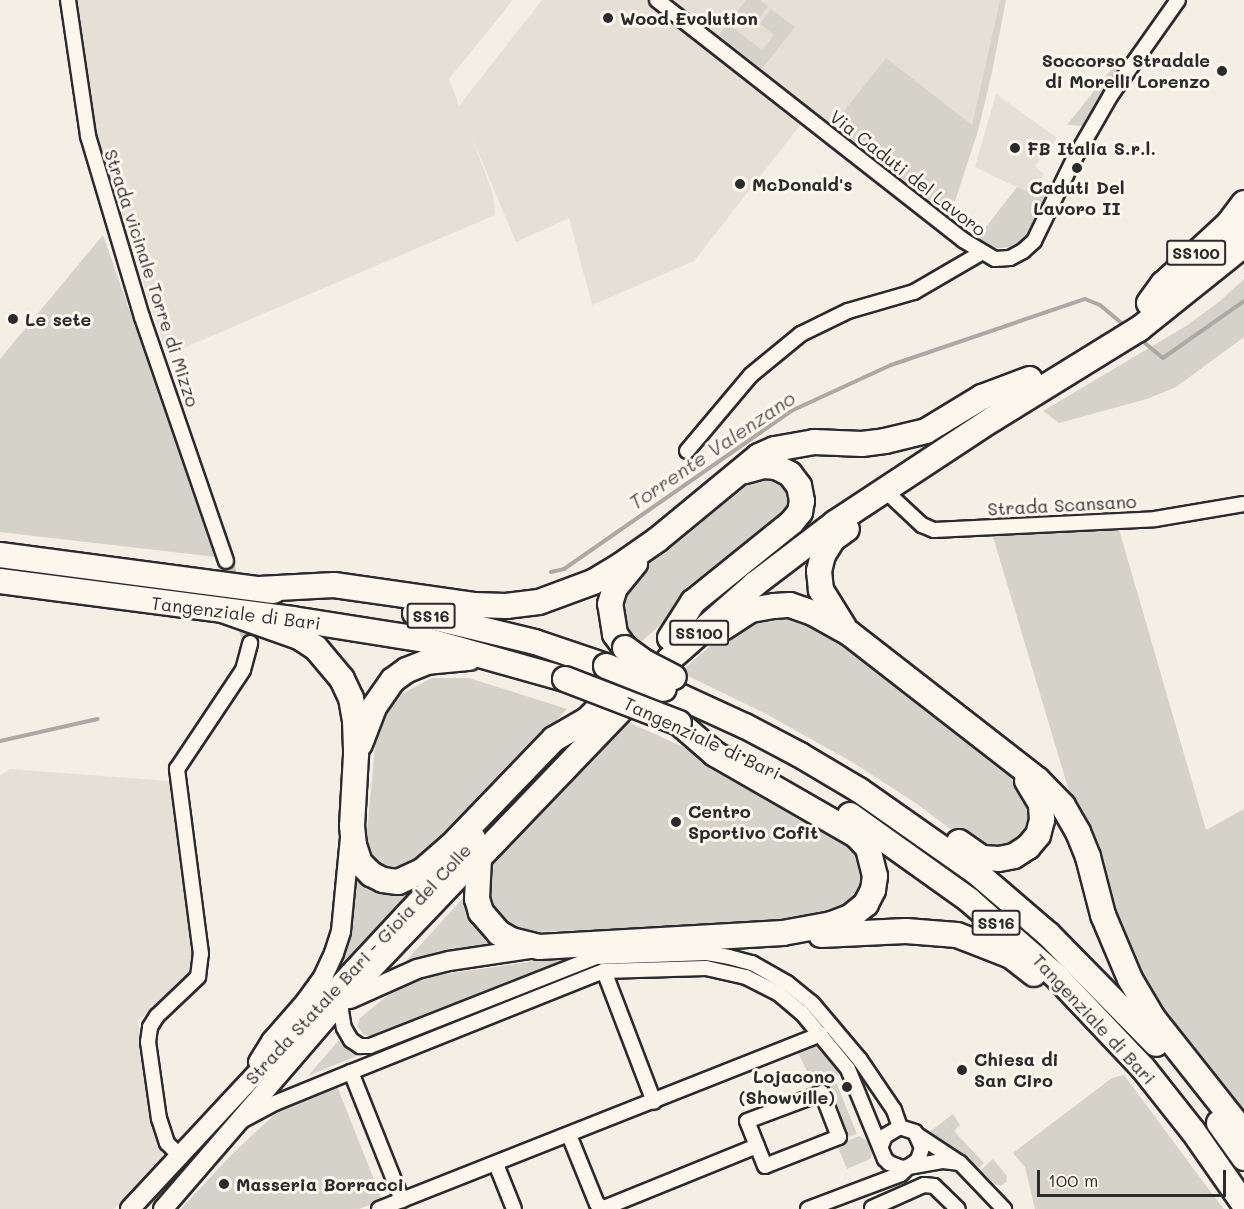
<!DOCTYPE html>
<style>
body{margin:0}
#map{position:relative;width:1244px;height:1209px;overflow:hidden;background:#f3efe4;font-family:Mali,sans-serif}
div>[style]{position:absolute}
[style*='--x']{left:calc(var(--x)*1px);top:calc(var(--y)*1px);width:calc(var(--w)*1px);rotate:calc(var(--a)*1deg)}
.built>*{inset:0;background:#e4e0d6}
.green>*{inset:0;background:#d5d2c9}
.stream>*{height:4px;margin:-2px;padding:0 2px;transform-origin:2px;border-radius:2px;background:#aca9a2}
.street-tunnel>*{height:14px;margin-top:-7px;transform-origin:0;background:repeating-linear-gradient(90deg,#cbc8bf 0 14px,transparent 0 21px)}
.roads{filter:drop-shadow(2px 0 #2b2b2b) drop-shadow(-2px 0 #2b2b2b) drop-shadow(0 2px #2b2b2b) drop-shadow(0 -2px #2b2b2b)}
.street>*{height:14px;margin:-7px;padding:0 7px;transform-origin:7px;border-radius:7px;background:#fbf7ec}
.secondary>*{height:18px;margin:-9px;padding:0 9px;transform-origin:9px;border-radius:9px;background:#fbf7ec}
.highway>*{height:24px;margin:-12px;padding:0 12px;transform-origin:12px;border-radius:12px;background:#fbf7ec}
.bridges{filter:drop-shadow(2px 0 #2b2b2b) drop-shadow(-2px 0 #2b2b2b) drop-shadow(0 2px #2b2b2b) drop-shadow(0 -2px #2b2b2b)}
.highway-bridge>*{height:24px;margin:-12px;padding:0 12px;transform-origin:12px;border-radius:12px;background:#fbf7ec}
.dots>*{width:16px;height:16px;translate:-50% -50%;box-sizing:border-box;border:3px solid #fbf7ec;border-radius:50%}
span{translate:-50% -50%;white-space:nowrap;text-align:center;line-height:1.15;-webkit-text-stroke:6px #fbf7ec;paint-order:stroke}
.shield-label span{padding:2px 4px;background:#fbf7ec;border:2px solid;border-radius:4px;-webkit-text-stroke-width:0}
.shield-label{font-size:16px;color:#2b2b2b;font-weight:700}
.poi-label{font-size:18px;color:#2b2b2b;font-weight:700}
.left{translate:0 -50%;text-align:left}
.right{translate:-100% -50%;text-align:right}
.street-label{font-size:18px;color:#2b2b2b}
.water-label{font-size:20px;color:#585755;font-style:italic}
.scale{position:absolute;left:1037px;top:1170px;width:189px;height:27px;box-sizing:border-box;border:3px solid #2b2b2b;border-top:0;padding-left:8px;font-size:18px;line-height:21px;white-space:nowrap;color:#2b2b2b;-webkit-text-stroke:4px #fbf7ec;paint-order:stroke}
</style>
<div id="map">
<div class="built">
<div style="clip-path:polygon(71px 0,513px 0,449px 79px,459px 106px,542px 0,1000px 0,972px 125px,834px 123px,821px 138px,801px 124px,694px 261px,592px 305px,569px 218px,516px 242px,471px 135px,493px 194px,495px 215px,167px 355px,87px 112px)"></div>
<div style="clip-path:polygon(996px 94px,1057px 138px,1035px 166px,1044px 174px,1029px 193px,975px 167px)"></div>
<div style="clip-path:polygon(10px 769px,169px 781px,195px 965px,193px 977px,138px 1020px,152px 1121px,163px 1158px,114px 1209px,0 1209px,0 775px)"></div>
</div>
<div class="green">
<div style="clip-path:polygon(746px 0,760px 0,768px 6px,757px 21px,744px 12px,732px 27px,762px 50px,774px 35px,760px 24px,771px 9px,795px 27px,762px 69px,719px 35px)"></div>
<div style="clip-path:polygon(1000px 0,1006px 0,992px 72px,978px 131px,955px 201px,934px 204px,833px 125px,886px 58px,972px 125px)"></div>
<div style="clip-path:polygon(1113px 67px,1117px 69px,1084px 126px,1067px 125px)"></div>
<div style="clip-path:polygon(1036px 184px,1046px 198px,1024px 239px,1010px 247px,1002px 248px,992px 248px,975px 241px,1017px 187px,1029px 192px)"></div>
<div style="clip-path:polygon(103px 235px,216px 557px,0 532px,0 359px)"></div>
<div style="clip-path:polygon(1244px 279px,1244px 337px,1176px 387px,1147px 399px,1059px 423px,1043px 411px,1186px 326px,1220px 301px)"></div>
<div style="clip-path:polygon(753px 475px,786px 480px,793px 510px,636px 646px,617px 620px,616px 609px,635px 571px)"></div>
<div style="clip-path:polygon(1118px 526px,1206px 830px,1244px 809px,1244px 1121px,1184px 1045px,1127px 958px,1085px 825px,1069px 791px,991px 530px)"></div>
<div style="clip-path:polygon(781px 611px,824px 626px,883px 677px,1018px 779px,1036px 816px,1021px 845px,980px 851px,914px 802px,852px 762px,768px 715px,680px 672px,729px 630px)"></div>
<div style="clip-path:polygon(432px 678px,469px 678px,567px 709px,439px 845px,418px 860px,387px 873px,370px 860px,366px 842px,377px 726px,396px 697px)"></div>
<div style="clip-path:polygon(626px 721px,712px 760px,854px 840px,867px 888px,830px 918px,669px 928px,523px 932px,508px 926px,497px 915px,488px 902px,487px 870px,496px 856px)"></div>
<div style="clip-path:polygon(352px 869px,422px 880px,332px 976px)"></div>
<div style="clip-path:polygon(463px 898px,476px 925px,498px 946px,445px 951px,404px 963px)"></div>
<div style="clip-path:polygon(592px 953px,509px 981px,370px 1036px,364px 1035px,357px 1026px,360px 1018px,393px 991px,432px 976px)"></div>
<div style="clip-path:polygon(339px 1040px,350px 1051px,359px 1055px,308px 1076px)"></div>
<div style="clip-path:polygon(820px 1044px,838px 1072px,837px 1079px,815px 1087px,798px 1053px)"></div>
<div style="clip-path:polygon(1124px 1075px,1213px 1195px,1224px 1209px,1035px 1209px,1025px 1167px,1013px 1153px,1112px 1078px)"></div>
<div style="clip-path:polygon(836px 1082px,857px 1134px,847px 1138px,826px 1086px)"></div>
<div style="clip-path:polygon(337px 1086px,382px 1200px,359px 1209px,181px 1209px,232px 1154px,273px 1116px,290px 1105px)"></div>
<div style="clip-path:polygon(953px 1114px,960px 1125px,954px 1131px,984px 1163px,979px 1168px,966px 1156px,928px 1133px)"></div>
<div style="clip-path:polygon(859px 1136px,868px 1142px,872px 1155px,870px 1159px,847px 1169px,837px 1145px)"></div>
<div style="clip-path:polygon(993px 1159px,1007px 1176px,1006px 1182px,1001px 1186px,994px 1184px,981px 1170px)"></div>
</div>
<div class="stream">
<div style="--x:1139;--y:338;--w:31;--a:40"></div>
<div style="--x:1163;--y:358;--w:99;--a:-35.1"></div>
<div style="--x:551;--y:572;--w:13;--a:-13"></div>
<div style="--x:564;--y:569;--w:277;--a:-34.8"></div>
<div style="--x:791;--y:411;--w:110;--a:-24.7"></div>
<div style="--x:891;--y:365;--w:205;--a:-18.8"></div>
<div style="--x:1085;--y:299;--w:16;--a:22"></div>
<div style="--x:1100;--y:305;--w:35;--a:40"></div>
<div style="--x:0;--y:741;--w:100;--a:-12.7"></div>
</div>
<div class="street-tunnel">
<div style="--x:226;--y:561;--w:85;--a:73.7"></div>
</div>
<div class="roads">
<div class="street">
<div style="--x:68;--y:0;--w:137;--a:81.6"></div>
<div style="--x:88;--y:136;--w:189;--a:73.4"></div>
<div style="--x:142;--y:317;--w:258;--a:71"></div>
<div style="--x:657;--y:0;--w:389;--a:38.1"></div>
<div style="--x:963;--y:240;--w:37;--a:31"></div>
<div style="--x:995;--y:259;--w:15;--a:-4"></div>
<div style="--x:1010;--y:258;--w:15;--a:-28"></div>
<div style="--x:1023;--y:251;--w:15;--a:-42"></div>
<div style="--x:1034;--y:241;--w:89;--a:-64"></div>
<div style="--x:1073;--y:161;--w:76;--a:-60.1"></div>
<div style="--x:1111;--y:95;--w:116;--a:-54.8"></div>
<div style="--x:687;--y:451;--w:99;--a:-49.9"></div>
<div style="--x:751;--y:375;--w:65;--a:-39.4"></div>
<div style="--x:801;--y:334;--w:52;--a:-26.1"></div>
<div style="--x:848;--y:311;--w:69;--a:-16.1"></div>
<div style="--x:914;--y:292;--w:78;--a:-30.2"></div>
<div style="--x:893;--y:498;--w:40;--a:43"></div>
<div style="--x:922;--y:525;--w:13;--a:23"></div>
<div style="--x:934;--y:530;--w:221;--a:-2.8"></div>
<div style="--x:1155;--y:519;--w:90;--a:-9.6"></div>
<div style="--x:604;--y:971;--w:140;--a:69.1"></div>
<div style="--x:340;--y:1004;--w:24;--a:81"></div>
<div style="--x:344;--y:1028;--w:14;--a:60"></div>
<div style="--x:351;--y:1040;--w:11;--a:34"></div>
<div style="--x:360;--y:1046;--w:10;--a:0"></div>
<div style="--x:370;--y:1046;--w:243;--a:-21.5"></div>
<div style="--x:596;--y:957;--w:111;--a:-2.1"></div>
<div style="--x:707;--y:953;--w:22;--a:10"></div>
<div style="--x:729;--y:957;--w:24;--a:15"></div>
<div style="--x:752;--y:963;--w:40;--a:29.7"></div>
<div style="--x:787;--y:983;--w:32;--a:39"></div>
<div style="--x:812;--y:1003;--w:75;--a:49.9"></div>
<div style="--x:860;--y:1060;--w:60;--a:55.8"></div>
<div style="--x:894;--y:1110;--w:18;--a:71"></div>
<div style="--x:351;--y:1072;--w:138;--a:68.3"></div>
<div style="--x:822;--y:1093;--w:47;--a:68.9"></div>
<div style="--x:839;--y:1137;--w:79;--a:158.6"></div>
<div style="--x:765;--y:1166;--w:48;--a:-111.8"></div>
<div style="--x:747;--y:1121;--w:80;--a:-20.5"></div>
<div style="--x:243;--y:1120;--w:36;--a:-28"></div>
<div style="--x:275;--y:1103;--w:82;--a:-22.2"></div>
<div style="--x:351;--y:1072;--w:272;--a:-21.8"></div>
<div style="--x:604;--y:971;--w:102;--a:-1.7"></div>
<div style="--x:706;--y:968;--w:41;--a:12.7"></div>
<div style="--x:746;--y:977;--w:37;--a:27"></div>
<div style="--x:779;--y:994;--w:30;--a:40"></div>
<div style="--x:802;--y:1013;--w:72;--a:50.6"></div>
<div style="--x:848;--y:1069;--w:97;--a:67.7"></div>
<div style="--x:885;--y:1159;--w:6;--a:45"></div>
<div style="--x:889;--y:1163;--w:14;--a:21"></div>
<div style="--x:902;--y:1168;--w:6;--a:-9"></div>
<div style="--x:908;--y:1167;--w:12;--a:-35"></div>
<div style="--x:918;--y:1160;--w:13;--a:-72"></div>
<div style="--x:922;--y:1148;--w:17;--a:-114"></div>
<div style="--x:915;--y:1132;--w:16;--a:-162"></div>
<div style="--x:900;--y:1127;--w:17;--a:149"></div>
<div style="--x:885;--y:1136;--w:11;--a:112"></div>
<div style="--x:569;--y:1135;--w:74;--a:67.9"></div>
<div style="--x:597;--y:1204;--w:8;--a:30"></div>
<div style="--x:604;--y:1208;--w:165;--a:-22.1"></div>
<div style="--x:919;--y:1136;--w:49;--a:33.4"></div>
<div style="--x:960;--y:1163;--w:64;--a:46.3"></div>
<div style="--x:181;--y:1157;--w:20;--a:-135"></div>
<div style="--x:167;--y:1143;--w:25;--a:-108"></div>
<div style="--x:159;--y:1119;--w:78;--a:-98.1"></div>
<div style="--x:148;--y:1042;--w:15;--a:-82"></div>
<div style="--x:150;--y:1027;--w:13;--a:-58"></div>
<div style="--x:157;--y:1016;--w:57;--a:-43.6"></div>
<div style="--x:198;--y:977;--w:23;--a:-83"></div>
<div style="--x:201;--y:954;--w:187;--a:-97.4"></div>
<div style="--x:177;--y:769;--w:119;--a:-56.3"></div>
<div style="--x:243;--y:670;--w:28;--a:-75"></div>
<div style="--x:496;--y:1164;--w:48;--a:68.2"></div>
<div style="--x:872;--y:1208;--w:57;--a:-23.9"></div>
<div style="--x:924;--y:1185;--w:10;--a:6"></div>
<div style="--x:934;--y:1186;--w:33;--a:44"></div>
<div style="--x:379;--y:1209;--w:475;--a:-21.6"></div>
<div style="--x:808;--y:1209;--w:99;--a:-20.6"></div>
<div style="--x:901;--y:1174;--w:10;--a:-45"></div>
<div style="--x:908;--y:1167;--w:36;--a:-10"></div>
<div style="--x:943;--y:1161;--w:17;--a:7"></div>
</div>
<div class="secondary">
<div style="--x:350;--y:999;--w:73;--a:-24.1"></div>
<div style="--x:417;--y:969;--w:33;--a:-14"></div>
<div style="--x:449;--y:961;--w:88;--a:-8.5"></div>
<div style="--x:258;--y:1062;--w:25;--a:-58"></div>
<div style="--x:271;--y:1041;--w:52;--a:-48.9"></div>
<div style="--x:305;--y:1002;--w:29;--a:-54"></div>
<div style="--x:322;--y:979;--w:29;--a:-65"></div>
<div style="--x:334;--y:953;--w:23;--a:-72"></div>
<div style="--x:341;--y:931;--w:94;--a:-84.5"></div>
<div style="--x:130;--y:1209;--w:508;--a:-47.07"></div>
<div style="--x:163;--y:1209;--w:271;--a:-49.2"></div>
<div style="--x:340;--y:1004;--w:202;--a:-46.4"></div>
</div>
<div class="highway">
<div style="--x:1214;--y:251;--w:40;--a:-42"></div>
<div style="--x:1149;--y:303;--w:24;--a:-54"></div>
<div style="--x:1163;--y:284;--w:90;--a:-42.7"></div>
<div style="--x:1229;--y:223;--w:25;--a:-53"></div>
<div style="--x:0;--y:555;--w:276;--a:7.5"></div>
<div style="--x:0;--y:581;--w:295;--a:7.4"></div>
<div style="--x:293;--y:619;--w:135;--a:9"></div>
<div style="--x:426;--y:640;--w:144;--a:15.7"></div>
<div style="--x:259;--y:589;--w:75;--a:-3.1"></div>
<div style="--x:334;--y:585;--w:141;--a:8.1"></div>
<div style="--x:474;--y:605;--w:32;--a:2"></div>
<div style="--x:506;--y:606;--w:33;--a:-7"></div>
<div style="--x:539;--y:602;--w:58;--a:-20.3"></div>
<div style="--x:593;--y:582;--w:33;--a:-31"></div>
<div style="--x:621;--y:565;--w:44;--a:-34.8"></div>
<div style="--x:657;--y:540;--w:132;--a:-39.5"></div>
<div style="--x:759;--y:456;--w:17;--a:-24"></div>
<div style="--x:775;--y:449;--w:40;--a:-10"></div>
<div style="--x:814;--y:442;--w:48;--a:2.4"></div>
<div style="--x:862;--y:444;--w:23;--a:-7"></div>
<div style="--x:885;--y:441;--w:42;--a:-13.7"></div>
<div style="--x:926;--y:431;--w:66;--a:-31.3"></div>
<div style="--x:982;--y:397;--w:51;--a:-20.6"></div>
<div style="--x:225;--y:611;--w:78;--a:19.4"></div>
<div style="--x:299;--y:637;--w:20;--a:33"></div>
<div style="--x:316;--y:648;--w:40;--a:50"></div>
<div style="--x:342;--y:679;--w:21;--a:65"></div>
<div style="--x:351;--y:698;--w:23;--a:80"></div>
<div style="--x:355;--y:721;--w:34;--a:88"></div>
<div style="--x:356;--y:755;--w:71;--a:93.2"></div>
<div style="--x:352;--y:826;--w:19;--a:84"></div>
<div style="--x:354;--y:845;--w:19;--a:72"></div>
<div style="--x:360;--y:863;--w:16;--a:45"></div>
<div style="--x:371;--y:874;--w:13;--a:27"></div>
<div style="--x:383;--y:880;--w:15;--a:8"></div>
<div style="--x:398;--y:882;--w:26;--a:-25"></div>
<div style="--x:422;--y:871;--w:38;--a:-41"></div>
<div style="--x:451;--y:846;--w:149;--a:-46.1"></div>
<div style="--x:554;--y:739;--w:38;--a:-30"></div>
<div style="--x:587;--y:720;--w:82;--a:-45"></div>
<div style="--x:415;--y:613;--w:123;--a:13.6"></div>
<div style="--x:535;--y:642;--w:75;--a:18.7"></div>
<div style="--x:844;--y:627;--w:44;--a:-121.9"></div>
<div style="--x:821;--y:590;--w:19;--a:-96"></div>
<div style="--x:819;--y:571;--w:16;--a:-76"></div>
<div style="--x:823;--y:555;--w:19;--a:-58"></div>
<div style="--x:833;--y:539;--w:17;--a:-36"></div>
<div style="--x:723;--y:628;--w:33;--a:-33"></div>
<div style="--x:751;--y:610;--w:23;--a:-10"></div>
<div style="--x:774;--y:606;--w:16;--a:-4"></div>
<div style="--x:790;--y:605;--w:24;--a:19"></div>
<div style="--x:813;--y:613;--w:41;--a:29.1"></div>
<div style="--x:849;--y:633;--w:239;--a:37.9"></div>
<div style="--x:1038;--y:780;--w:36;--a:46"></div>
<div style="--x:1063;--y:806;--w:30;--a:60"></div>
<div style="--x:1078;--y:832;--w:27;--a:68"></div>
<div style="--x:1088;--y:857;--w:60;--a:75.5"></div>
<div style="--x:1103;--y:915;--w:69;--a:67.1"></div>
<div style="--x:1130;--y:979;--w:45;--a:59.5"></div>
<div style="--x:1153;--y:1018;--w:147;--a:51.6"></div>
<div style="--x:670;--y:638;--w:43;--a:-57.4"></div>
<div style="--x:693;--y:602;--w:127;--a:-38.9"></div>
<div style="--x:792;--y:522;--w:13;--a:-51"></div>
<div style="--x:800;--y:512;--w:11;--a:-80"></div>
<div style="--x:802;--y:501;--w:15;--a:-101"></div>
<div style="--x:799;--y:486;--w:15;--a:-127"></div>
<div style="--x:790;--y:474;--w:16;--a:-153"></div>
<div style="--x:776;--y:467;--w:12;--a:-175"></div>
<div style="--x:764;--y:466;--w:20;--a:165"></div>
<div style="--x:625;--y:648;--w:17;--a:-126"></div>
<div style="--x:615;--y:634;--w:30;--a:-99"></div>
<div style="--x:610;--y:604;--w:17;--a:-73"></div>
<div style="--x:615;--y:588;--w:32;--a:-51"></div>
<div style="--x:664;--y:689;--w:89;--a:24.6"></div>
<div style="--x:745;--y:726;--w:62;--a:27.8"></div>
<div style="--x:800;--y:755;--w:69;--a:30.7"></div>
<div style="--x:859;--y:790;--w:144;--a:35.1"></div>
<div style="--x:977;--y:873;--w:94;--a:40.7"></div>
<div style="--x:1048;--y:934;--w:154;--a:45.5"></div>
<div style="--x:679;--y:723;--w:48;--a:40.7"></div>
<div style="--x:715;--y:754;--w:163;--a:29.9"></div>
<div style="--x:856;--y:835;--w:18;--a:47"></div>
<div style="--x:868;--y:848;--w:29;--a:76"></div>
<div style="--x:875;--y:876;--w:14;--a:98"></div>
<div style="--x:873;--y:890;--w:16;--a:117"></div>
<div style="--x:866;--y:904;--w:21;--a:141"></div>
<div style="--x:850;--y:917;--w:19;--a:159"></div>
<div style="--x:832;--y:924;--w:50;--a:169.6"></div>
<div style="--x:783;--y:933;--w:244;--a:176.7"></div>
<div style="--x:539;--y:947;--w:29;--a:-166"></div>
<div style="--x:511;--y:940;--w:14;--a:-150"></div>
<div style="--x:499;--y:933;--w:28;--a:-131"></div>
<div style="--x:481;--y:912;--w:14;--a:-107"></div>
<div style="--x:477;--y:899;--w:41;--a:-87.2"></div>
<div style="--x:479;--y:858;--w:276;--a:-46.2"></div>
<div style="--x:670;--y:659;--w:113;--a:-41.4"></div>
<div style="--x:755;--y:584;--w:101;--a:-37.3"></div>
<div style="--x:835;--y:523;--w:189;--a:-33.4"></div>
<div style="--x:993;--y:419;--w:172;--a:-31.7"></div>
<div style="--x:1139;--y:329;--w:134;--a:-38.7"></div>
<div style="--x:360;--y:744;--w:40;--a:-69"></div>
<div style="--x:374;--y:707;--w:33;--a:-55"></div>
<div style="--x:393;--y:680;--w:17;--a:-36"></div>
<div style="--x:407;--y:670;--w:22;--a:-22"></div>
<div style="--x:427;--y:662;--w:42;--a:-5.4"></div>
<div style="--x:850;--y:815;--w:146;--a:35.5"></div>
<div style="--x:969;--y:900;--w:114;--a:41.1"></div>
<div style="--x:1055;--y:975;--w:128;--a:46.6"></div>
<div style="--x:1143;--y:1068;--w:80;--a:51.6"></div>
<div style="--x:1193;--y:1131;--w:89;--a:55.1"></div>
<div style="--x:959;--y:842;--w:28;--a:35"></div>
<div style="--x:982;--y:858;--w:17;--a:3"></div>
<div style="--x:999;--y:859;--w:15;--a:-11"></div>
<div style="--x:1014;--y:856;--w:17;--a:-33"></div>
<div style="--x:1028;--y:847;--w:16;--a:-50"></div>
<div style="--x:1038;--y:835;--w:16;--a:-75"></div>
<div style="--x:1042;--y:820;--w:16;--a:-94"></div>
<div style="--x:1041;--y:804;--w:27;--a:-121"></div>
<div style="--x:821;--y:935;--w:85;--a:-2.7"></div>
<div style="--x:906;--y:931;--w:51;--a:4.5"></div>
<div style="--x:957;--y:935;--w:58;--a:21.3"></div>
<div style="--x:1011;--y:956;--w:29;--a:38"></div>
<div style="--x:1219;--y:1123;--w:43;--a:54.5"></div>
</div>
</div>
<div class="bridges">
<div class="highway-bridge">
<div style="--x:625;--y:648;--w:26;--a:36"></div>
<div style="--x:646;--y:663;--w:31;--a:27"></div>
<div style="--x:606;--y:666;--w:62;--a:21.6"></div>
<div style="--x:565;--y:679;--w:122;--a:21.1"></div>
</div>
</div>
<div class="dots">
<div style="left:608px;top:18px;background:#2b2b2b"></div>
<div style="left:1222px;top:71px;background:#2b2b2b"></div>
<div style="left:1015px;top:148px;background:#2b2b2b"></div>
<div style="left:1077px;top:168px;background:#2b2b2b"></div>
<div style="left:740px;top:184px;background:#2b2b2b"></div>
<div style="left:13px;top:319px;background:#2b2b2b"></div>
<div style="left:676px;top:822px;background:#2b2b2b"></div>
<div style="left:962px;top:1070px;background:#2b2b2b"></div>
<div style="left:847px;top:1087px;background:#2b2b2b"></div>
<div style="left:224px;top:1184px;background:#2b2b2b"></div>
</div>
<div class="shield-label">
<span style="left:1196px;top:253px">SS100</span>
<span style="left:431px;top:616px">SS16</span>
<span style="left:699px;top:633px">SS100</span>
<span style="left:996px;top:923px">SS16</span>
</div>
<div class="poi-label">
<span class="left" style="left:620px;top:18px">Wood Evolution</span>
<span class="right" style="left:1210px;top:71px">Soccorso Stradale<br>di Morelli Lorenzo</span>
<span class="left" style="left:1027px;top:148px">FB Italia S.r.l.</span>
<span class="left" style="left:752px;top:184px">McDonald's</span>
<span style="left:1077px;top:198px">Caduti Del<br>Lavoro II</span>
<span class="left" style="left:25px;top:319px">Le sete</span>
<span class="left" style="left:688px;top:822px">Centro<br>Sportivo Cofit</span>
<span class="left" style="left:974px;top:1070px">Chiesa di<br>San Ciro</span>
<span class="right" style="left:835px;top:1087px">Lojacono<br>(Showville)</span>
<span class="left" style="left:236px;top:1184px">Masseria Borracci</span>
</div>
<div class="street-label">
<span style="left:908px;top:173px;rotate:38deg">Via Caduti del Lavoro</span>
<span style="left:152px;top:278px;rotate:72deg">Strada vicinale Torre di Mizzo</span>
<span style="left:1062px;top:505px;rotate:-3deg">Strada Scansano</span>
<span style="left:236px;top:613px;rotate:7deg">Tangenziale di Bari</span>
<span style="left:702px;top:738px;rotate:25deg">Tangenziale di Bari</span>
<span style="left:358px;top:964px;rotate:-47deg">Strada Statale Bari - Gioia del Colle</span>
<span style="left:1094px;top:1019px;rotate:47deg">Tangenziale di Bari</span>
</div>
<div class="water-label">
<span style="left:712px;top:450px;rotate:-34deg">Torrente Valenzano</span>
</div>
<div class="scale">100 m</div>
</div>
